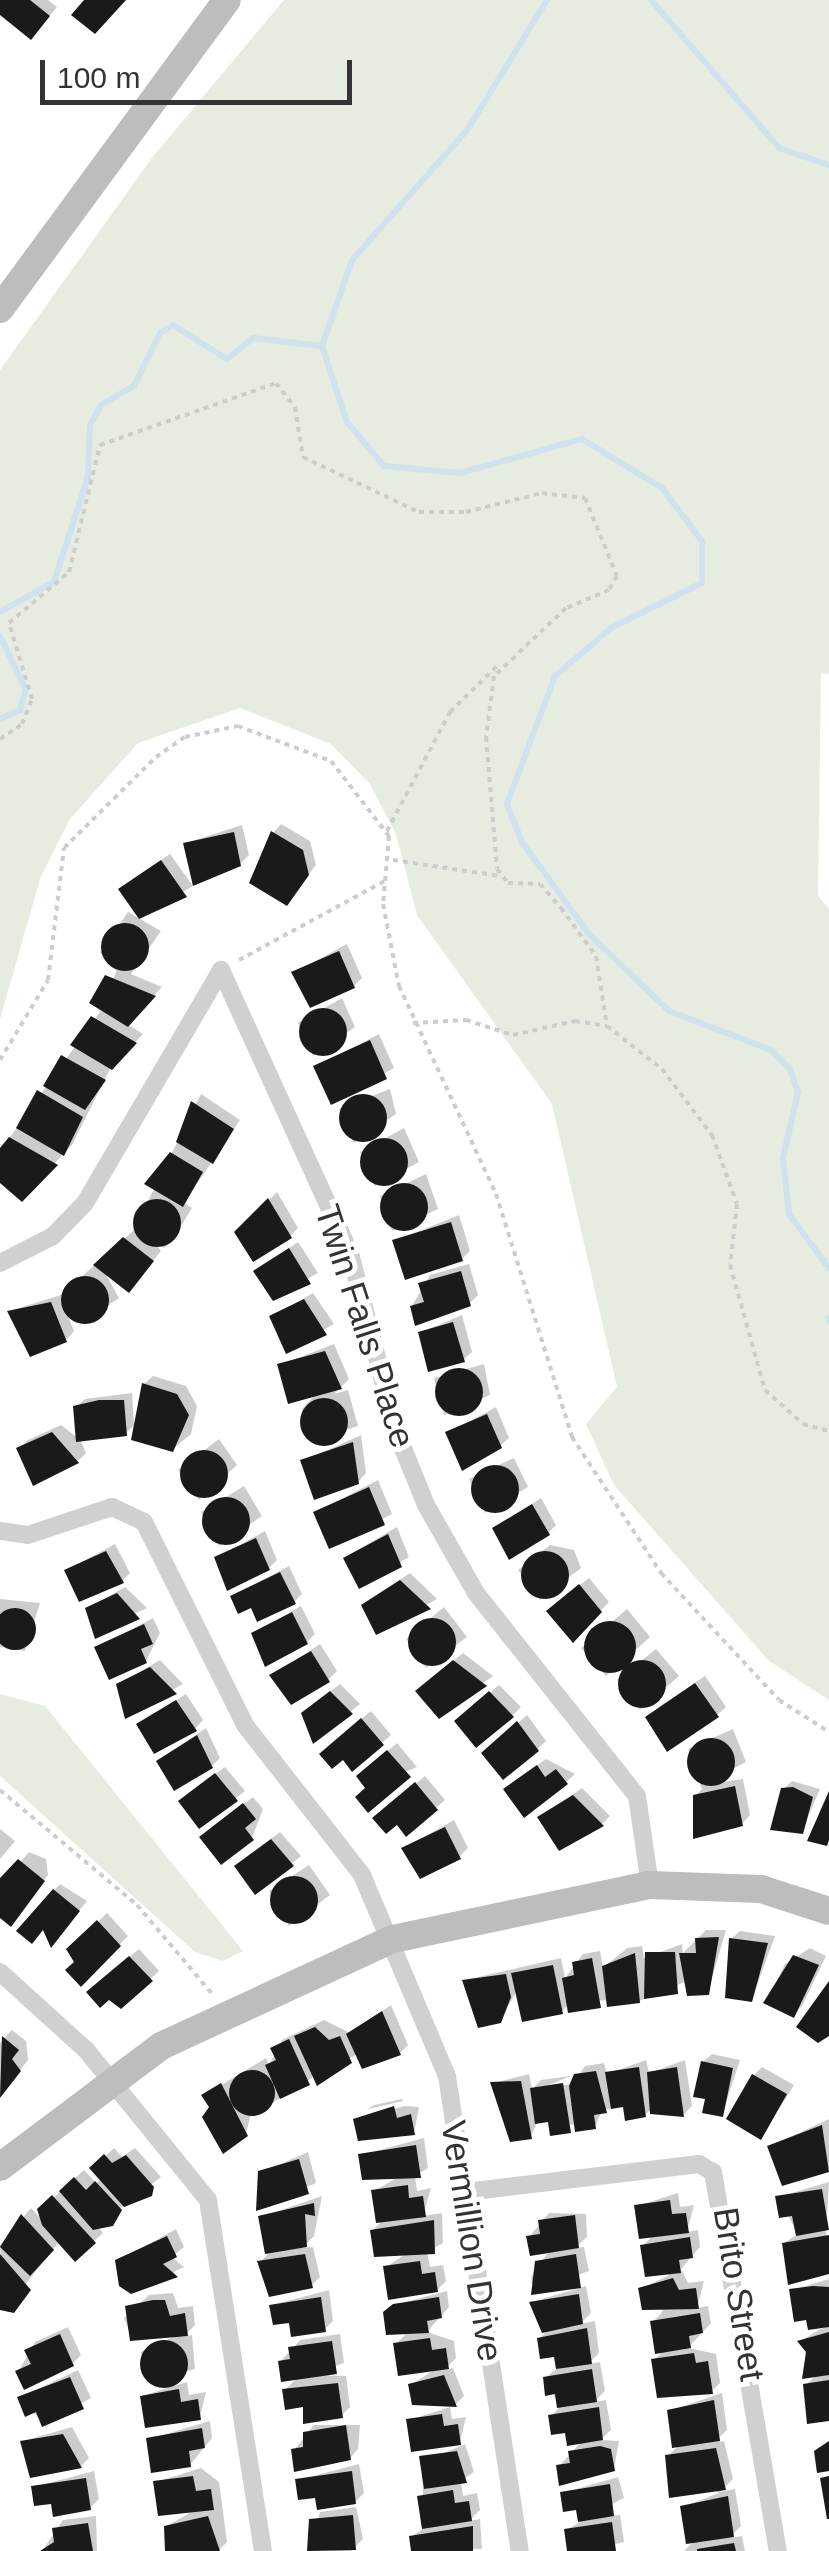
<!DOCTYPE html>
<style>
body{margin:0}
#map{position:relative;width:829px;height:2551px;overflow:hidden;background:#fff;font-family:Arial,sans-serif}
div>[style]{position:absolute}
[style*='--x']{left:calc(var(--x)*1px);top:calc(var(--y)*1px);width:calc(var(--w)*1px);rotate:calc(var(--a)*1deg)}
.green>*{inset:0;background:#e6ecdf}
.shadow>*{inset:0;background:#0003}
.stream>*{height:6px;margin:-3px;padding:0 3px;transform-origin:3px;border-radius:3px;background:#cfe2ee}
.building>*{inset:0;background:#1a1a1a}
.round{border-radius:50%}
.path>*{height:4px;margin-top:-2px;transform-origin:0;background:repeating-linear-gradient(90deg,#cdcdcd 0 5px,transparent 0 10px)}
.street>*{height:18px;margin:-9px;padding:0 9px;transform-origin:9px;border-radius:9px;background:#d0d0d0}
.secondary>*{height:28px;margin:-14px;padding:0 14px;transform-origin:14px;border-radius:14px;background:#bdbdbd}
span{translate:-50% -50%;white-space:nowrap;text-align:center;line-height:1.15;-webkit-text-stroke:10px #fff;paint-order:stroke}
.street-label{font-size:35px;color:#333}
.scale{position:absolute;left:40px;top:60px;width:312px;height:45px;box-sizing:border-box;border:5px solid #333;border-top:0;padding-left:12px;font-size:30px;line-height:35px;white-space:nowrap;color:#333;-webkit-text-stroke:8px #fff;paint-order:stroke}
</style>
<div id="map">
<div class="green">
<div style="clip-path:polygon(284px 0,829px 0,829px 674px,821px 673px,818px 896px,829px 909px,829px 1700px,769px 1661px,614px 1485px,586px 1424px,617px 1387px,552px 1104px,417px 915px,396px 834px,370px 784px,331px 744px,240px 708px,138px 743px,70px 819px,41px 876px,0 1019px,0 370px,151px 159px)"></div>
<div style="clip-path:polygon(0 1694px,45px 1706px,243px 1951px,223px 1961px,195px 1952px,0 1776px)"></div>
</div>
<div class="shadow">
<div style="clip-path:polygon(0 0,48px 0,57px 7px,39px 29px,0 11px)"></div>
<div style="clip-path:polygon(281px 824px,310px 841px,316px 865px,287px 903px,273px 833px)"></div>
<div style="clip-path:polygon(242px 825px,249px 855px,240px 864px,186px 843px)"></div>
<div style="clip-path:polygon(170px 854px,193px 886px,140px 916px,130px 881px)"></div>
<div style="clip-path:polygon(128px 912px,161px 931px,131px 974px,162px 987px,127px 1024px,143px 1034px,110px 1069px,72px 1145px,22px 1198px,0 1179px,0 1151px,102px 1009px,119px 964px,100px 953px)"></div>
<div style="clip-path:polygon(347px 944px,362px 978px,354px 986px,294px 973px)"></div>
<div style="clip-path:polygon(342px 998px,355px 1027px,313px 1056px,298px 1023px)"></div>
<div style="clip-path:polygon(379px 1034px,394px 1068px,332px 1101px,316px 1067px)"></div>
<div style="clip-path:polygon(390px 1089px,396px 1114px,354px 1143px,339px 1109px)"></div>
<div style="clip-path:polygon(201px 1094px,240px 1120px,184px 1203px,192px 1208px,173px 1239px,164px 1248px,153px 1242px,161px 1251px,137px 1281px,103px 1269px,119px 1298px,81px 1323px,61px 1299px,74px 1331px,66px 1340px,10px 1311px,61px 1295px,133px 1231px)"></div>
<div style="clip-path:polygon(404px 1128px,419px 1162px,375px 1186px,360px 1152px)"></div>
<div style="clip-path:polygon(426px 1174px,438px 1209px,392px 1231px,380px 1196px)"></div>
<div style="clip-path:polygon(277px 1192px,298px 1228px,290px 1236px,237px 1233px)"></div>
<div style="clip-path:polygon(459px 1215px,470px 1251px,462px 1259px,395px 1241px)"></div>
<div style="clip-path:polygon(298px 1242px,318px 1273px,273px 1298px,256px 1271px)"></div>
<div style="clip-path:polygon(469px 1264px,478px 1295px,469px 1304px,412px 1306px,430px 1275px)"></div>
<div style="clip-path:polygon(313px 1293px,334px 1324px,287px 1350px,272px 1317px)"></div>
<div style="clip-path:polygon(462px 1315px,472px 1352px,463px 1360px,420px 1333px)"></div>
<div style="clip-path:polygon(334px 1344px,349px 1379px,334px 1394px,348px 1390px,358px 1426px,311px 1441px,302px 1409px,317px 1393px,280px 1365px)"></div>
<div style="clip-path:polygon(484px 1364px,490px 1395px,444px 1415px,434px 1378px)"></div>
<div style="clip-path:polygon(153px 1376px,186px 1386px,197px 1406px,191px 1434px,173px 1449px,144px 1384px)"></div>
<div style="clip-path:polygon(132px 1393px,134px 1425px,126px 1433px,80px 1439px,86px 1453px,78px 1461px,34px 1483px,19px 1448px,28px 1440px,61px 1425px,78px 1438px,76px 1407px,85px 1399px)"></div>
<div style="clip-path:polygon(496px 1407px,509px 1438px,500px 1446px,448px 1433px)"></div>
<div style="clip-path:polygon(361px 1435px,366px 1473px,358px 1482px,303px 1461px)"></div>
<div style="clip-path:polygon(219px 1439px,237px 1465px,199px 1500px,178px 1470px)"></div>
<div style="clip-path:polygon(514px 1458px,528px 1487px,485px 1513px,469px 1479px)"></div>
<div style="clip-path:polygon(378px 1480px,392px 1514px,330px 1546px,316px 1512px)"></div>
<div style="clip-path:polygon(244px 1486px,262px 1516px,219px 1546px,201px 1512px)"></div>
<div style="clip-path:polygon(541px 1498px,556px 1525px,548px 1533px,495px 1528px)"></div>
<div style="clip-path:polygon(397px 1527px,409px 1557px,359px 1586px,347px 1556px)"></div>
<div style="clip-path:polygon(265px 1531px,277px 1560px,269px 1568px,217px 1558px)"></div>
<div style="clip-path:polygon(115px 1544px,130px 1573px,122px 1581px,67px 1570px)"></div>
<div style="clip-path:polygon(550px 1545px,574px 1550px,581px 1568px,540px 1600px,518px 1570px)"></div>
<div style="clip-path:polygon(289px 1566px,302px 1594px,294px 1602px,233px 1596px)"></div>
<div style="clip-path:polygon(410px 1573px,437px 1599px,378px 1632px,366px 1602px)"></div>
<div style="clip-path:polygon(589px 1578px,609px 1602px,573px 1639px,558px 1602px)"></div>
<div style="clip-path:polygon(125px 1587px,147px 1608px,93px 1632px,88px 1608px)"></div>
<div style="clip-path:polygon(0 1599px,40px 1603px,25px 1651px,0 1647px)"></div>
<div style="clip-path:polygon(301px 1606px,315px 1634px,307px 1642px,254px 1634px)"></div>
<div style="clip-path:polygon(444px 1607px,467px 1637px,426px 1668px,406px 1639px)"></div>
<div style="clip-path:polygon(627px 1609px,650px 1637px,606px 1676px,581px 1648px)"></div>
<div style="clip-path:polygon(153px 1618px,160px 1633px,146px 1661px,97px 1648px)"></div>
<div style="clip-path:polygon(320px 1644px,337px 1671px,328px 1680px,273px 1675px)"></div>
<div style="clip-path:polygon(656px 1649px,679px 1676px,640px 1710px,617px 1680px)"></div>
<div style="clip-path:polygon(463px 1653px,493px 1676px,444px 1712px,427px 1683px)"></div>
<div style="clip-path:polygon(160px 1660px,183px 1684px,127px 1715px,118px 1685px)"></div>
<div style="clip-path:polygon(705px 1676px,726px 1707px,717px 1715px,656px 1709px)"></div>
<div style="clip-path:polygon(340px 1684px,360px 1704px,315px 1740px,312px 1705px)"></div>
<div style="clip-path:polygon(499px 1685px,521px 1707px,512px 1716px,466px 1713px)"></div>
<div style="clip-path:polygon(186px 1694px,203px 1720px,195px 1729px,139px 1724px)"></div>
<div style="clip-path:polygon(371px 1711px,391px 1735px,353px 1768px,330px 1745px)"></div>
<div style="clip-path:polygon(527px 1715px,546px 1741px,509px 1775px,493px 1745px)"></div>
<div style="clip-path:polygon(206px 1728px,220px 1758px,212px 1766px,159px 1761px)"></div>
<div style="clip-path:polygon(733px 1729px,746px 1762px,702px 1785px,743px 1779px,750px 1815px,742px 1824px,695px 1796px,702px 1789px,688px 1749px)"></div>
<div style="clip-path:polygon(397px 1743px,417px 1767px,368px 1787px,367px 1768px)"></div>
<div style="clip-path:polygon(546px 1759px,575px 1774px,566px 1782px,514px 1781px)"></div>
<div style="clip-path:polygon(225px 1767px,245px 1791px,200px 1826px,189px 1793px)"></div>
<div style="clip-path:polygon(425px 1776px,445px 1800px,407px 1833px,384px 1810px)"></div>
<div style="clip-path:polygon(792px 1781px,820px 1789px,802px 1831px,783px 1790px)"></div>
<div style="clip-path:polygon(582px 1788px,610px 1816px,602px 1824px,540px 1817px)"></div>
<div style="clip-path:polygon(253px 1797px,263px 1809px,252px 1838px,211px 1829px)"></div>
<div style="clip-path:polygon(454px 1820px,468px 1848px,459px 1857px,404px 1848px)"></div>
<div style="clip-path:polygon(0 1829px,15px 1841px,0 1859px)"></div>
<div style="clip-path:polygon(280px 1832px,301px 1856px,256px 1891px,245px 1858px)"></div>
<div style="clip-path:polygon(29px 1852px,46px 1859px,48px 1875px,19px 1915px,0 1915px,0 1886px)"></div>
<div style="clip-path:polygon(309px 1865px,330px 1895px,289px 1926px,269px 1891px)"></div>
<div style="clip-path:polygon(60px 1884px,87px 1901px,63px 1930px,51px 1893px)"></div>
<div style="clip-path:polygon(107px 1913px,128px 1936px,81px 1984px,69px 1949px)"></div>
<div style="clip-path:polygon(706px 1930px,726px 1930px,708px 1992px,687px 1981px,639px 2001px,573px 2000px,562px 2011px,517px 1990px,500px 2021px,465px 1980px,561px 1958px,565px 1978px,583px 1954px,600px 1951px,603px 1968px,627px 1948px,642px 1946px,644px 1958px,682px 1944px,683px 1953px)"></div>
<div style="clip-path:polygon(740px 1931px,775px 1936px,752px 1999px,731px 1939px)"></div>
<div style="clip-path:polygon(810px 1948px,826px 1956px,802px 2006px,793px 2015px,767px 2002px,785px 1964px)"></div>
<div style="clip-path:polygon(139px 1949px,159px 1971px,121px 2006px,97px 1984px)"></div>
<div style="clip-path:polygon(391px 2005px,408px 2045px,400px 2053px,358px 2054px,315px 2076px,250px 2117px,246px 2134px,205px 2095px,266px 2058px,269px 2065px,282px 2040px,324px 2020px,350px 2033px)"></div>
<div style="clip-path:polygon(12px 2030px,26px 2041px,28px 2060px,0 2096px,0 2043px)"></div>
<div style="clip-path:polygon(712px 2054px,740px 2060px,722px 2115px,703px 2062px)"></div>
<div style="clip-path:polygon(646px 2060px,649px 2073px,685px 2060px,692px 2106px,684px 2114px,652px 2108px,645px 2115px,625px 2104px,602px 2111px,595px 2127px,538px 2121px,531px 2136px,493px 2083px,529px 2074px,532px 2089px,541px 2080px,571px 2076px,539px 2089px,572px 2084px,585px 2066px,604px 2063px,607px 2074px)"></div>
<div style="clip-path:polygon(762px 2067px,794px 2085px,761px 2137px,754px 2075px)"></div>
<div style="clip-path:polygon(402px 2099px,403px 2101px,368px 2109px,374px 2105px)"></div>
<div style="clip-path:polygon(404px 2106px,419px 2107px,414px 2133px,356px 2120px)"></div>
<div style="clip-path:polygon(829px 2119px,829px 2169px,784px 2183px,769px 2147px)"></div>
<div style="clip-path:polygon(424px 2138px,428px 2168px,415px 2176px,417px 2191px,431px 2188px,423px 2216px,442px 2213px,443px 2243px,427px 2252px,430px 2267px,443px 2265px,446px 2281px,434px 2293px,386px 2267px,407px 2253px,372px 2231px,384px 2219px,374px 2191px,398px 2177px,361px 2155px)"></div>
<div style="clip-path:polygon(114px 2148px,122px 2157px,135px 2148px,161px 2177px,97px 2226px,103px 2233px,75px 2258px,60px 2241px,4px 2311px,0 2245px,31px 2208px,43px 2221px,40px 2210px,84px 2170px,96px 2183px,102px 2178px,93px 2168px)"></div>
<div style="clip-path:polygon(308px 2152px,316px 2183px,257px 2208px,262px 2172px)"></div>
<div style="clip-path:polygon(829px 2182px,826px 2230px,829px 2271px,784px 2243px,798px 2234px,778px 2197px)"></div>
<div style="clip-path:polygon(678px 2193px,680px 2207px,694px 2205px,687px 2232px,698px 2230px,700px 2247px,681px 2269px,688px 2283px,704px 2281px,697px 2308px,708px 2306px,711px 2323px,688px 2348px,716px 2354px,720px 2383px,712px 2391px,654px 2360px,664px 2350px,653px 2322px,663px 2311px,641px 2289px,669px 2275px,643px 2246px,654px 2234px,637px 2206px)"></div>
<div style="clip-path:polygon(322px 2196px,314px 2236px,302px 2248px,313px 2247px,320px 2277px,311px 2286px,260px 2262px,268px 2254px,261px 2217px)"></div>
<div style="clip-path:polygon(549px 2213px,586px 2214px,587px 2237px,575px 2248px,584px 2247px,589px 2271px,533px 2292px,531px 2277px,549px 2251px,529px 2237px)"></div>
<div style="clip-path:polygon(176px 2229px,184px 2247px,172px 2257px,184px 2267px,132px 2292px,118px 2261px)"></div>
<div style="clip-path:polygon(829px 2279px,829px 2419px,806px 2385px,816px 2375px,800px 2341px,828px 2325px,792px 2290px)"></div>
<div style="clip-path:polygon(586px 2286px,591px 2313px,580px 2324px,595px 2321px,599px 2353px,588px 2364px,600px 2362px,605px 2391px,594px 2402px,606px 2400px,611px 2430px,600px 2440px,619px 2441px,614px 2469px,559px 2466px,582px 2441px,551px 2416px,559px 2408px,546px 2377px,558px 2368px,556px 2354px,539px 2339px,551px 2327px,532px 2302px)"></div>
<div style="clip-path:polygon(329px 2290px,333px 2321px,325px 2329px,272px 2305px)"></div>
<div style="clip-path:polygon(447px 2291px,449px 2307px,427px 2332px,454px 2341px,456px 2358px,444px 2370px,453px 2368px,464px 2396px,456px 2404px,411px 2385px,437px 2368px,396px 2344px,408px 2332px,394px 2305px)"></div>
<div style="clip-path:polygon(173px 2293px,178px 2308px,193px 2306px,195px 2325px,183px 2337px,192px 2335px,195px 2369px,148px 2383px,141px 2352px,179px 2334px,132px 2338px,124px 2318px,149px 2295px)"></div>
<div style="clip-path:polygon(68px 2327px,81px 2355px,72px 2364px,18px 2372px,35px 2342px)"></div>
<div style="clip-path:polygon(340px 2334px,344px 2363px,309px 2375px,346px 2376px,350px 2407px,341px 2416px,285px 2390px,298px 2377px,280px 2362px,300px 2340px)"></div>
<div style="clip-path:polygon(78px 2370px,91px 2398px,43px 2424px,21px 2397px)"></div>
<div style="clip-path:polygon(187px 2382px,189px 2395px,206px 2392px,200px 2417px,142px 2396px)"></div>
<div style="clip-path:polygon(722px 2393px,727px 2430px,714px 2442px,724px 2441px,733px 2479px,720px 2492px,735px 2489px,741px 2526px,729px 2538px,742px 2536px,745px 2551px,684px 2551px,695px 2540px,683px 2507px,719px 2493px,668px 2456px,680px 2444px,669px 2411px)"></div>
<div style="clip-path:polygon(450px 2407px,452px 2419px,466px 2417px,460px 2442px,409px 2420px)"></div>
<div style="clip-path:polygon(210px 2421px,212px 2438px,190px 2465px,149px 2439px)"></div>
<div style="clip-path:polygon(314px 2425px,360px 2425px,358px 2449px,350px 2458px,294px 2450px)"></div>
<div style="clip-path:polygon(72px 2427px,89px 2458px,81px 2466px,23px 2441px)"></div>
<div style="clip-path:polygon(465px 2444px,474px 2472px,461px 2481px,463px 2496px,477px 2493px,480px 2510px,469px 2521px,480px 2519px,482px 2549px,413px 2551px,411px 2537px,424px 2528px,422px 2463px)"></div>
<div style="clip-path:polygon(359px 2464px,364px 2493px,355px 2502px,298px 2480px)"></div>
<div style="clip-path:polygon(201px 2468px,219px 2482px,227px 2542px,218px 2551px,172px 2551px,167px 2526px,196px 2509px,156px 2482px)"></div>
<div style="clip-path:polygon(94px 2471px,99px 2499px,90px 2508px,34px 2487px)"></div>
<div style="clip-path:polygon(618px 2477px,624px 2498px,584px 2518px,620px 2515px,624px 2542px,582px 2551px,567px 2530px,581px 2521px,578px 2507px,562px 2493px)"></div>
<div style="clip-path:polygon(356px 2507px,363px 2539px,351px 2551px,310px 2551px,320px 2512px)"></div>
<div style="clip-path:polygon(96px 2516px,97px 2551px,42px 2551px,63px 2520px)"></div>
</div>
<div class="stream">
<div style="--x:547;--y:0;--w:151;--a:121.5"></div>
<div style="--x:468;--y:129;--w:175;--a:131.5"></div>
<div style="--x:352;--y:260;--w:91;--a:109.2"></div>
<div style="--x:322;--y:346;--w:80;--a:71.8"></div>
<div style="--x:347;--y:422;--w:57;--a:49.9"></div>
<div style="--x:384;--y:466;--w:76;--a:5.3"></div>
<div style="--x:460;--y:473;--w:127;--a:-15.6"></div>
<div style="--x:582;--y:439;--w:94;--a:31.5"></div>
<div style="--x:662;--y:488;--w:66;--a:53"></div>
<div style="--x:702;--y:541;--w:42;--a:90"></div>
<div style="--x:702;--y:583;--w:102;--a:153.7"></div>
<div style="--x:611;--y:628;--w:74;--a:139.4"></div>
<div style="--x:555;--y:676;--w:137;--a:110.6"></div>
<div style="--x:507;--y:804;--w:41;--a:68.5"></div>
<div style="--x:522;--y:842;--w:112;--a:54"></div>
<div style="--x:588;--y:933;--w:112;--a:43.9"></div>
<div style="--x:669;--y:1011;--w:109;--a:20.9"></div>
<div style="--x:771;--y:1050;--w:27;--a:45"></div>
<div style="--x:790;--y:1069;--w:24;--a:71"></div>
<div style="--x:798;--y:1092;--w:68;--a:102.8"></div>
<div style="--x:783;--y:1158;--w:56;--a:83.9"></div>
<div style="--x:789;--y:1214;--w:67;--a:53.5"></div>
<div style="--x:651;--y:0;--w:196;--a:49.1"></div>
<div style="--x:779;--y:148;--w:53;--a:18.8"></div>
<div style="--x:0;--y:612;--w:62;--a:-29.1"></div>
<div style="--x:54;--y:582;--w:110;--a:-72.1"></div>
<div style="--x:88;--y:477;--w:52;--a:-87.8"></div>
<div style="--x:90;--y:425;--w:23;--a:-61"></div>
<div style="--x:101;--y:405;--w:38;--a:-30"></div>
<div style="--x:134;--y:386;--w:59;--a:-63.9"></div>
<div style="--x:160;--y:333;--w:15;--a:-32"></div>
<div style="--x:173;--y:325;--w:64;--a:32.2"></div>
<div style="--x:227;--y:359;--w:33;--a:-39"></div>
<div style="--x:253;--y:338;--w:69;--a:6.6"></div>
<div style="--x:0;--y:636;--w:60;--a:64.3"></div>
<div style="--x:26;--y:690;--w:21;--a:107"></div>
<div style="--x:20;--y:710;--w:22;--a:156"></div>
<div style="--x:829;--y:1318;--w:3;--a:90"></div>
</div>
<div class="building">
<div style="clip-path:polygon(0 0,30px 0,50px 16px,31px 40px,0 15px)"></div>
<div style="clip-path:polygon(84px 0,126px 0,95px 34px,71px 15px)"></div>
<div style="clip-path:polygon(271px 831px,303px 850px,309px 875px,287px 906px,249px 883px)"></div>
<div style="clip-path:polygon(234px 832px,241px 866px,193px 886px,183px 843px)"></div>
<div style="clip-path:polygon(161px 860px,187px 897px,139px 919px,118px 889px)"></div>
<div class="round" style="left:101px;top:923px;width:48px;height:48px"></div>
<div style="clip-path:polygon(339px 951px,355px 988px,310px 1008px,291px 972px)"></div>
<div style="clip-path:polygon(105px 975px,156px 996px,128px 1027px,89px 1003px)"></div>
<div class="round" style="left:299px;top:1008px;width:48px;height:48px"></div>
<div style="clip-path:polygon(91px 1016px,137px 1043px,112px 1070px,70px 1045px)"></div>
<div style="clip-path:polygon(370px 1040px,387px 1079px,331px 1105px,313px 1066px)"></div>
<div style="clip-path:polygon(61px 1055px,106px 1080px,85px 1110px,43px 1086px)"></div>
<div style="clip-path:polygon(37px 1090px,83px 1117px,64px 1156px,16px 1128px)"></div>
<div class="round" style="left:339px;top:1094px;width:48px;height:48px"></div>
<div style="clip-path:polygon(191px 1101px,234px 1129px,213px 1164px,176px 1142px)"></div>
<div style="clip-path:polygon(9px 1137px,58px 1165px,22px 1202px,0 1183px,0 1148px)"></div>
<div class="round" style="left:360px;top:1138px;width:48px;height:48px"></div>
<div style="clip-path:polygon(170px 1152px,203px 1172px,183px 1207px,144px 1184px)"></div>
<div class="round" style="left:380px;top:1183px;width:48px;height:48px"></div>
<div style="clip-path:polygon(268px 1198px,292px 1238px,253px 1262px,234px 1232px)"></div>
<div class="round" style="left:133px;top:1199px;width:48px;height:48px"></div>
<div style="clip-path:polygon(451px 1222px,463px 1261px,405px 1280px,392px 1240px)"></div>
<div style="clip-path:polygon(123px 1237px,154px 1261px,129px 1293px,93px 1265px)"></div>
<div style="clip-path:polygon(289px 1248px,311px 1284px,273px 1301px,253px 1271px)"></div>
<div style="clip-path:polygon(461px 1271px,471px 1306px,415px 1326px,410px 1306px,424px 1302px,418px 1283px)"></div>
<div class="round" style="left:61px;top:1276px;width:48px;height:48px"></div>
<div style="clip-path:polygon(304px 1299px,327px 1335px,286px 1354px,269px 1316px)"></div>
<div style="clip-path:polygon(51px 1302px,67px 1342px,30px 1357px,7px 1311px)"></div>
<div style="clip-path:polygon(453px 1322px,465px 1362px,428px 1372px,418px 1332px)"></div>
<div style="clip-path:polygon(325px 1351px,342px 1389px,288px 1404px,277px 1364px)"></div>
<div class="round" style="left:435px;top:1368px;width:48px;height:48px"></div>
<div style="clip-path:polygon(142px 1383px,177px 1394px,189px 1415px,173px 1452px,131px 1440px)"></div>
<div class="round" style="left:300px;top:1398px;width:48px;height:48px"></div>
<div style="clip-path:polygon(99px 1400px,124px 1400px,127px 1436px,76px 1442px,73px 1406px)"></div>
<div style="clip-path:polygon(487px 1414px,502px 1448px,462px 1471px,445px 1432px)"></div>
<div style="clip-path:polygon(52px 1432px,79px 1463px,33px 1486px,16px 1448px)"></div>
<div style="clip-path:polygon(353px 1442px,359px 1484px,314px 1500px,300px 1460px)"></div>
<div class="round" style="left:180px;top:1450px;width:48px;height:48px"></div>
<div class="round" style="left:471px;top:1465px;width:48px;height:48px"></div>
<div style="clip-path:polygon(369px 1487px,385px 1525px,329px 1549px,313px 1512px)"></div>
<div class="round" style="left:202px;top:1497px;width:48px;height:48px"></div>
<div style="clip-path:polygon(532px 1504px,550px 1535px,509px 1560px,492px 1528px)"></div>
<div style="clip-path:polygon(388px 1534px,402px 1567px,359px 1589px,343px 1558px)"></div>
<div style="clip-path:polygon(256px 1538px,270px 1570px,227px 1591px,214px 1557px)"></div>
<div style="clip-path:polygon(106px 1551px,124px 1583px,79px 1602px,64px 1570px)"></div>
<div class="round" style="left:521px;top:1551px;width:48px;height:48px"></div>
<div style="clip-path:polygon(280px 1572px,296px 1604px,257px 1622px,251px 1608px,238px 1614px,230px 1596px)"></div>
<div style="clip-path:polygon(400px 1580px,431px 1609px,376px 1635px,361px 1605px)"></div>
<div style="clip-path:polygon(579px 1584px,602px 1612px,573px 1643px,546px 1611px)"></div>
<div style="clip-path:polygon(117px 1593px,140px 1619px,95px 1639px,85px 1608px)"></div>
<div class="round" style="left:-6px;top:1608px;width:42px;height:42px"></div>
<div style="clip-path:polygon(292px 1612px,308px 1644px,265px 1667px,251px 1633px)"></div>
<div class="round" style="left:408px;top:1618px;width:48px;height:48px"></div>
<div class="round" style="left:584px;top:1621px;width:52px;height:52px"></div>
<div style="clip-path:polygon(144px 1624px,153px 1644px,141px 1649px,147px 1663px,109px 1680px,94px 1647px)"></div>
<div style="clip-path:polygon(311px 1651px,330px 1682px,291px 1705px,269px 1675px)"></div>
<div style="clip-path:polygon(453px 1660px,487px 1686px,439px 1719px,415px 1691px)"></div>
<div class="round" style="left:618px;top:1660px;width:48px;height:48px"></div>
<div style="clip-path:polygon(150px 1667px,177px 1694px,125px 1719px,116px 1684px)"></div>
<div style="clip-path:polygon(695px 1683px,719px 1717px,667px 1752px,645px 1717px)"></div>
<div style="clip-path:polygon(330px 1691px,353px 1714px,313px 1744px,301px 1713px)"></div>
<div style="clip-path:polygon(489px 1691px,514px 1717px,476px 1748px,454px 1721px)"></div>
<div style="clip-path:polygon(176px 1700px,197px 1731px,154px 1754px,136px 1724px)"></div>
<div style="clip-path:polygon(361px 1718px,384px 1745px,352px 1772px,343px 1760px,332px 1769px,319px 1754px)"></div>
<div style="clip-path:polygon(517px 1721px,539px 1751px,503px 1780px,481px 1753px)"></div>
<div style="clip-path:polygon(197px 1735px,213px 1768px,174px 1791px,156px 1761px)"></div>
<div class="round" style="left:687px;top:1738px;width:48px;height:48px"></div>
<div style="clip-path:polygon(387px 1750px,411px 1777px,368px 1813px,355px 1797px,365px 1788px,356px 1776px)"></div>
<div style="clip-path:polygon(537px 1765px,545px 1777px,556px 1769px,568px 1784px,524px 1818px,503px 1789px)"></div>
<div style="clip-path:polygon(215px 1773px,238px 1801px,199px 1829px,178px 1801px)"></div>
<div style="clip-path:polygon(415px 1782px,438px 1810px,406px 1837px,397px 1825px,386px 1834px,372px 1818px)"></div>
<div style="clip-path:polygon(735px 1786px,743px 1826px,693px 1839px,693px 1795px)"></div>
<div style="clip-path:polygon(793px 1787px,813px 1797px,803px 1834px,770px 1830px,781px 1788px)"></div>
<div style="clip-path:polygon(829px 1791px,829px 1840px,827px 1846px,807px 1841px)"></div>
<div style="clip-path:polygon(573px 1795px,604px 1826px,559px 1851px,537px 1817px)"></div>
<div style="clip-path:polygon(243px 1803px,256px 1819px,245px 1828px,254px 1840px,221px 1865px,199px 1837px)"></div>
<div style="clip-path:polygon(445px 1827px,461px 1859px,420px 1879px,401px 1848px)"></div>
<div style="clip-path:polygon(271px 1839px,294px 1866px,255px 1895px,234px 1866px)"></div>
<div style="clip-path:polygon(18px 1859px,45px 1881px,11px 1927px,0 1918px,0 1878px)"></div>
<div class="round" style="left:270px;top:1876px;width:48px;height:48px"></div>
<div style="clip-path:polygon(53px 1889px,80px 1911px,51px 1948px,43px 1930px,32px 1944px,16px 1931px)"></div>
<div style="clip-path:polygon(97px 1920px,121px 1946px,81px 1987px,65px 1970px,74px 1962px,66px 1949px)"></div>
<div style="clip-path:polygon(719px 1937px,709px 1995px,687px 1996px,679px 1953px,696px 1953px,695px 1938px)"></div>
<div style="clip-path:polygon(729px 1938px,768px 1943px,752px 2002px,725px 1998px)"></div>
<div style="clip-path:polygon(645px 1952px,675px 1952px,678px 1994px,644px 1999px)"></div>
<div style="clip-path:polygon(635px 1953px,640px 2003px,607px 2007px,602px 1966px)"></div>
<div style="clip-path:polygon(793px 1955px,819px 1965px,794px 2018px,763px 2003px)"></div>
<div style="clip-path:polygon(129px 1956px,153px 1981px,121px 2009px,109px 2000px,100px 2008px,86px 1992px)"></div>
<div style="clip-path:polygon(592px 1958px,601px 2008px,568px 2013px,562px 1978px,574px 1975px,572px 1962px)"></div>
<div style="clip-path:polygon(553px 1965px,563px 2014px,522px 2022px,511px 1973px)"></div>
<div style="clip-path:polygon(506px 1974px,511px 1997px,501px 2023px,478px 2028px,462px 1980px)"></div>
<div style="clip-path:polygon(829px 1981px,829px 2036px,818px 2043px,796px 2027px)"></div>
<div style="clip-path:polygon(382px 2011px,401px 2055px,362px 2069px,346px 2034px)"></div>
<div style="clip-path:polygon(315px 2027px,329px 2040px,340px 2036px,352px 2063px,317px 2086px,294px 2036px)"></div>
<div style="clip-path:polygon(2px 2036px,19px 2050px,12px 2059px,21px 2071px,0 2098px)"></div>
<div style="clip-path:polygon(289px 2039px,310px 2085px,280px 2099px,265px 2065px,276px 2060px,270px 2048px)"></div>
<div style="clip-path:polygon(701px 2061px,733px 2068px,723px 2117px,702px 2113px,705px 2099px,693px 2097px)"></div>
<div style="clip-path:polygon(639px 2067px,646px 2117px,625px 2121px,623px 2107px,611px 2109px,605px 2072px)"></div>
<div style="clip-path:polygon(677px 2067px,684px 2117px,650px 2114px,647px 2072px)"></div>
<div class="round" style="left:229px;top:2070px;width:46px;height:46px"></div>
<div style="clip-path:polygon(596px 2071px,607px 2113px,594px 2115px,596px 2129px,575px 2132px,569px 2086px,574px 2074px)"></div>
<div style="clip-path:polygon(752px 2074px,787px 2094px,761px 2140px,726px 2119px)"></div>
<div style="clip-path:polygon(521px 2081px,532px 2139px,510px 2142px,490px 2082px)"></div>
<div style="clip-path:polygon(221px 2083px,248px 2136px,223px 2154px,202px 2117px,209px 2107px,201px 2095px)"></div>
<div style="clip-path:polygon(563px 2083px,571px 2133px,550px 2136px,548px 2122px,535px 2124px,530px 2088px)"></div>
<div style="clip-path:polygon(394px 2106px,397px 2118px,411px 2114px,415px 2135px,358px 2141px,353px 2119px)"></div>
<div style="clip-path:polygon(822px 2125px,829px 2172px,782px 2186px,767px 2146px)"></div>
<div style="clip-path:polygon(416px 2145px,421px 2178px,362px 2180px,358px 2154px)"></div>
<div style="clip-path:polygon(104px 2154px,112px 2163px,126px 2155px,154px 2187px,152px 2196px,124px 2207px,89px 2168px)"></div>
<div style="clip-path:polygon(299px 2159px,309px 2194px,256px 2211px,258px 2171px)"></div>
<div style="clip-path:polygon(74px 2177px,86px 2190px,95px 2181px,122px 2210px,113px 2226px,93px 2230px,59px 2191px)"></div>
<div style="clip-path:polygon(408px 2185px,409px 2198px,423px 2196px,426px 2217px,376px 2223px,371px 2190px)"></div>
<div style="clip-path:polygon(822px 2189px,829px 2230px,796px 2236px,792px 2216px,779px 2218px,775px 2196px)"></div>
<div style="clip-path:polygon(52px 2195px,96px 2243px,75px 2262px,42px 2225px,37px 2209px)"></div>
<div style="clip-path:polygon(670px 2200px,672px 2214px,686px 2213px,689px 2233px,639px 2239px,634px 2205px)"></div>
<div style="clip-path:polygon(314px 2203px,315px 2216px,305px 2214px,307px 2247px,265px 2254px,258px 2216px)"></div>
<div style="clip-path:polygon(21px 2214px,54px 2250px,30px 2276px,0 2247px)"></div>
<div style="clip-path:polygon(575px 2215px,579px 2248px,530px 2256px,526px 2236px,540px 2234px,538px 2220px)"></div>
<div style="clip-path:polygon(434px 2220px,435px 2254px,374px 2257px,370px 2230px)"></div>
<div style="clip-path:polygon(829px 2235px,829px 2274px,788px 2285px,782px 2243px)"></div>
<div style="clip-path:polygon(167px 2236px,177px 2257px,163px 2264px,178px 2277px,131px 2294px,119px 2286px,115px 2260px)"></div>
<div style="clip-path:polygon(690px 2237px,693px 2258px,679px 2260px,681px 2273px,645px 2277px,640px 2245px)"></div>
<div style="clip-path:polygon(0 2254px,31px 2290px,14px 2313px,0 2310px)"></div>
<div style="clip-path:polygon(305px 2254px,313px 2288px,269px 2297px,257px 2261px)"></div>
<div style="clip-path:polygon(576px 2254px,581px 2288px,531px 2295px,535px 2261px)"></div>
<div style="clip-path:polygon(420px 2261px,422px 2274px,435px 2272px,438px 2292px,388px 2300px,383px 2266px)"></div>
<div style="clip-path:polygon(673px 2278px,679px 2290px,696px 2288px,699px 2309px,642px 2310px,638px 2288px)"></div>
<div style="clip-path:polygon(813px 2286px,829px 2287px,829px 2327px,808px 2330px,806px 2320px,794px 2322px,789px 2289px)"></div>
<div style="clip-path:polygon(579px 2294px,583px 2324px,542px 2333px,529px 2302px)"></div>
<div style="clip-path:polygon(321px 2297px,326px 2332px,291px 2337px,289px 2323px,273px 2325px,269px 2305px)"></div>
<div style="clip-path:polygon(439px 2297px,442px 2318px,427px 2321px,429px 2333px,386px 2335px,383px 2312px,393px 2304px)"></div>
<div style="clip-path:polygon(153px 2300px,165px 2300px,170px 2316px,185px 2313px,188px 2336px,130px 2341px,125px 2306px)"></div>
<div style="clip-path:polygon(700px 2313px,703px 2333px,689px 2336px,691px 2348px,655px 2354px,650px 2321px)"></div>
<div style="clip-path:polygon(587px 2328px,592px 2364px,556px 2369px,554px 2357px,540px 2359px,537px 2338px)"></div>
<div style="clip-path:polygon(829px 2332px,829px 2375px,802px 2379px,806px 2352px,797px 2341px)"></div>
<div style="clip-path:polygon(60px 2334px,74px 2366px,24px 2390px,15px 2371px,31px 2364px,24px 2350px)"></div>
<div style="clip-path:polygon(430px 2338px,432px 2350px,446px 2348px,449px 2369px,398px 2376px,393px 2343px)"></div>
<div class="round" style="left:140px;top:2340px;width:48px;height:48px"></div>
<div style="clip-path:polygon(332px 2341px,337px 2374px,281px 2382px,278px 2361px,290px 2359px,288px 2347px)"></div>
<div style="clip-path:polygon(694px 2353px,696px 2363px,708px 2361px,713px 2394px,657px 2398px,651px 2359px)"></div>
<div style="clip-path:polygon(592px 2369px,597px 2402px,557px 2408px,555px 2394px,545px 2396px,543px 2377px)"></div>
<div style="clip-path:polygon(444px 2375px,457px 2407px,412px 2405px,408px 2384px)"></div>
<div style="clip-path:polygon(70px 2377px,84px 2409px,42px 2427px,36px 2412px,25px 2417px,17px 2397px)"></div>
<div style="clip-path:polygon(829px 2380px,829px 2421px,807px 2424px,803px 2384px)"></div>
<div style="clip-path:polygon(338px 2383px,343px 2418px,303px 2424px,303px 2407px,285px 2410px,282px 2389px)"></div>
<div style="clip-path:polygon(179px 2389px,181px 2402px,198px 2399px,201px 2420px,145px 2428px,140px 2396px)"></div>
<div style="clip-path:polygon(714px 2400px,720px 2441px,672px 2448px,667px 2410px)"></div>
<div style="clip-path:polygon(599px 2407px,603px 2440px,567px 2446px,565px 2433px,551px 2435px,548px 2415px)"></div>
<div style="clip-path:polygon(442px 2414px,444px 2426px,458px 2424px,461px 2445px,411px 2452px,406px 2419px)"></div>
<div style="clip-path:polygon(346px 2425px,351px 2460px,294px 2472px,291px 2449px,303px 2447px,303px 2432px)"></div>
<div style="clip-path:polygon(202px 2428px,205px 2448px,189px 2451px,191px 2467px,151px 2473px,146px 2438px)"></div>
<div style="clip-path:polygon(63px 2434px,82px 2468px,30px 2478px,20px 2441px)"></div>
<div style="clip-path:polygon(829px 2441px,829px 2471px,817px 2473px,814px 2451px)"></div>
<div style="clip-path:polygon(600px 2446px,611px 2449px,615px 2471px,559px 2486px,556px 2465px,570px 2463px,568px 2451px)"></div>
<div style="clip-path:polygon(716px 2448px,726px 2490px,669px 2498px,665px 2455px)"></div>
<div style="clip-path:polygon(457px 2451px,467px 2483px,424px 2489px,419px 2456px)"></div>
<div style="clip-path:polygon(352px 2471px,356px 2504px,317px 2510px,315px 2498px,298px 2500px,295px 2479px)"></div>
<div style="clip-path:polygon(193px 2476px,196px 2491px,211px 2489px,214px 2510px,158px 2516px,153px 2481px)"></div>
<div style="clip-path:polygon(829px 2476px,829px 2519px,827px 2519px,820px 2478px)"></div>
<div style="clip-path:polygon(86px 2478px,91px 2510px,53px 2517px,51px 2504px,34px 2506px,31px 2486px)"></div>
<div style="clip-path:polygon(610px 2484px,614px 2516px,578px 2522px,576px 2510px,563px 2512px,560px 2492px)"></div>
<div style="clip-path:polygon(453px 2490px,455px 2503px,469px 2501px,472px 2521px,422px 2529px,417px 2496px)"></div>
<div style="clip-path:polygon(728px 2496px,734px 2537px,686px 2544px,680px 2506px)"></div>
<div style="clip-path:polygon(353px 2515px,356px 2550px,307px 2551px,309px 2519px)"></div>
<div style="clip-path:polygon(208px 2516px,220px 2551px,165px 2551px,164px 2526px)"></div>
<div style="clip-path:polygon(612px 2522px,616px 2551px,567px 2551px,564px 2529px)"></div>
<div style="clip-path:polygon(88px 2523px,93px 2551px,40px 2551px,54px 2542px,52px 2528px)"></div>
<div style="clip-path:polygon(473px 2526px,473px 2551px,411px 2551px,409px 2536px)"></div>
<div style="clip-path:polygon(734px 2543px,736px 2551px,697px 2551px,697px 2549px)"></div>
</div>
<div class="path">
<div style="--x:0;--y:739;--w:27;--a:-34"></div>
<div style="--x:22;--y:724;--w:27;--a:-68"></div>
<div style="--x:32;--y:699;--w:79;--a:-106.8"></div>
<div style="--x:9;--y:623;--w:79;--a:-40.4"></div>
<div style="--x:69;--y:572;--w:131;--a:-76.3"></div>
<div style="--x:100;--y:445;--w:187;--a:-19.4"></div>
<div style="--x:276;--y:383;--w:31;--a:52"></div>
<div style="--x:295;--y:407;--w:51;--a:80.9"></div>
<div style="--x:303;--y:457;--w:128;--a:25.4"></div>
<div style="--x:419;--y:512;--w:47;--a:0"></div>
<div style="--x:466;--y:512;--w:78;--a:-14"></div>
<div style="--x:542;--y:493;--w:43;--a:6.6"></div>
<div style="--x:585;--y:498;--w:84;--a:67.7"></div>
<div style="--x:617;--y:576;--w:16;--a:120"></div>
<div style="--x:609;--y:590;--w:47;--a:157.3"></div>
<div style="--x:566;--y:608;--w:99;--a:136.6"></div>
<div style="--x:494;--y:676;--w:62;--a:97.5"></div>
<div style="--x:486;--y:737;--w:132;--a:85.2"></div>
<div style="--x:497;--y:869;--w:18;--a:52"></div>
<div style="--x:508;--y:883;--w:32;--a:2"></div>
<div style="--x:540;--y:884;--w:32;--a:49"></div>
<div style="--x:561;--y:908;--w:59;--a:53.9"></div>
<div style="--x:596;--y:956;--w:71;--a:81.1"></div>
<div style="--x:607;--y:1026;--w:70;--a:38"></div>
<div style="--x:662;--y:1069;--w:83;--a:52.9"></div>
<div style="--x:712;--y:1135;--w:73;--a:70.1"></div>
<div style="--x:737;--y:1204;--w:61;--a:96.5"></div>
<div style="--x:730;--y:1265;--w:130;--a:74.4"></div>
<div style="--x:765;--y:1390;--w:51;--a:41.8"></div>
<div style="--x:803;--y:1424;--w:27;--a:15"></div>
<div style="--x:387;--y:831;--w:135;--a:-62.1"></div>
<div style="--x:450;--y:712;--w:69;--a:-44.4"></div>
<div style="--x:393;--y:860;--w:108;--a:8.5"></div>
<div style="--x:239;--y:960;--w:170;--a:-28.5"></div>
<div style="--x:413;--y:1023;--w:53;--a:-3.2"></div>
<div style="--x:466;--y:1020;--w:49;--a:17.7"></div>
<div style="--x:513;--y:1035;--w:64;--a:-12.7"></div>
<div style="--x:575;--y:1021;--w:32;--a:9"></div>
<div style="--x:0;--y:1060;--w:93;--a:-59"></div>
<div style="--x:48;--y:980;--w:133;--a:-83.1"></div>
<div style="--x:64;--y:848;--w:129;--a:-44.7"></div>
<div style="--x:156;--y:757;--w:35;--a:-35"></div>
<div style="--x:185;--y:737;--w:54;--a:-11.7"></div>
<div style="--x:238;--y:726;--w:99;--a:20.6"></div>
<div style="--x:331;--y:761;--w:95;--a:52.3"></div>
<div style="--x:389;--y:836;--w:68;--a:95"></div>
<div style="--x:383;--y:904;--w:84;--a:79"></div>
<div style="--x:399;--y:986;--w:230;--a:65"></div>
<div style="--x:496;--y:1194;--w:255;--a:72.6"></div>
<div style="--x:572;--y:1437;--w:163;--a:56.8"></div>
<div style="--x:661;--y:1573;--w:173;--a:47.1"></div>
<div style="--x:779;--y:1700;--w:59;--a:32.6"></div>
<div style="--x:0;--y:1790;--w:179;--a:40"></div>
<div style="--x:137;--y:1905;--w:118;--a:49.8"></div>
</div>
<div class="street">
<div style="--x:0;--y:1263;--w:59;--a:-27"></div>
<div style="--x:53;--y:1236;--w:46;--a:-45.9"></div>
<div style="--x:85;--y:1203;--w:270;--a:-59.7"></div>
<div style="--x:221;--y:970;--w:311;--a:65.5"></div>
<div style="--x:350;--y:1253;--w:184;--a:75.5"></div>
<div style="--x:396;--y:1431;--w:80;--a:67.9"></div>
<div style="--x:426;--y:1505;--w:101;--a:60.4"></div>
<div style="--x:476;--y:1593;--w:259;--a:51.6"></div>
<div style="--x:637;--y:1796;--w:90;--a:81.7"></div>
<div style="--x:0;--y:1531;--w:28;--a:8"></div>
<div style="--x:28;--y:1535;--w:89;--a:-18.4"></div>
<div style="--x:112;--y:1507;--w:35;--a:25"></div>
<div style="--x:144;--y:1522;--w:227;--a:63.5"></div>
<div style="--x:245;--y:1725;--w:190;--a:52"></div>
<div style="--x:362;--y:1875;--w:218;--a:67.1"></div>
<div style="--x:447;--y:2076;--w:481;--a:81.3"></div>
<div style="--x:0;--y:1972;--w:118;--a:42.2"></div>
<div style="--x:87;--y:2051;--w:192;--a:50.9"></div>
<div style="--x:208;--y:2200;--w:355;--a:81.1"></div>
<div style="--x:465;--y:2192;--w:236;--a:-6.8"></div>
<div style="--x:699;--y:2164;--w:16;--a:30"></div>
<div style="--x:713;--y:2172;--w:385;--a:80.3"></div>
</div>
<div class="secondary">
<div style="--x:0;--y:309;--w:383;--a:-53.7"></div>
<div style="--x:0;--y:2167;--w:201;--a:-36.9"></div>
<div style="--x:161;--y:2046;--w:255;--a:-24.8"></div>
<div style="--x:393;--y:1939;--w:263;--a:-11.9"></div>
<div style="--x:650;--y:1885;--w:111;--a:2.1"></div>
<div style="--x:761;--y:1889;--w:71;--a:17.9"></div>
</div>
<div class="street-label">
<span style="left:365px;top:1326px;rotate:72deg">Twin Falls Place</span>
<span style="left:472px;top:2241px;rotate:81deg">Vermillion Drive</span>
<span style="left:739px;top:2294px;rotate:81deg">Brito Street</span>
</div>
<div class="scale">100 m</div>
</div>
